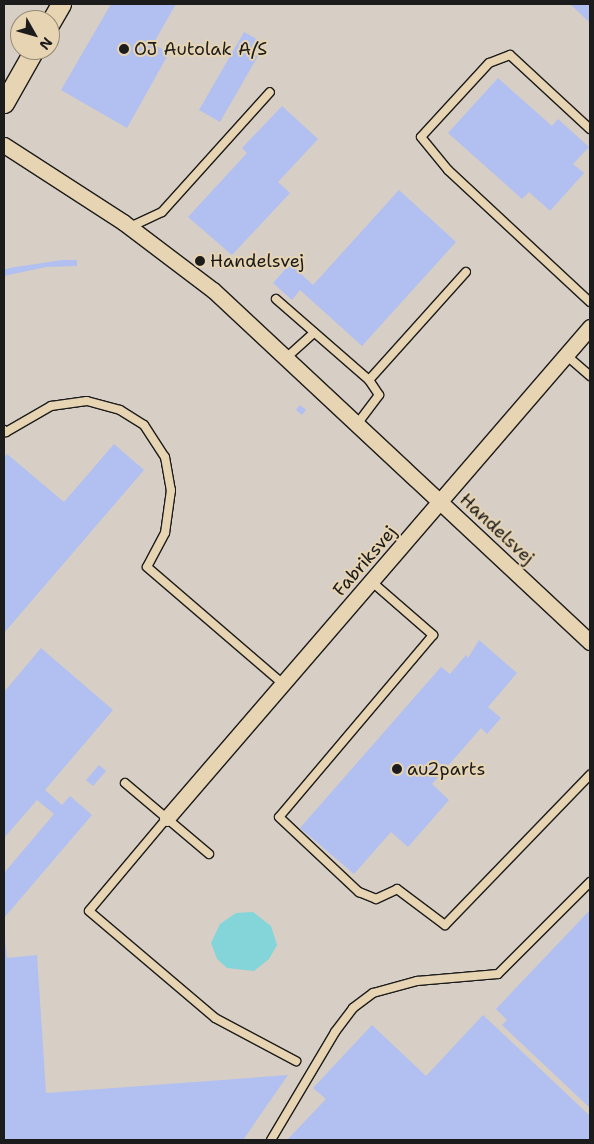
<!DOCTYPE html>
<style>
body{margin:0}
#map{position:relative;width:594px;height:1144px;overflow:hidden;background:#e7d4b2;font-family:"Shantell Sans",sans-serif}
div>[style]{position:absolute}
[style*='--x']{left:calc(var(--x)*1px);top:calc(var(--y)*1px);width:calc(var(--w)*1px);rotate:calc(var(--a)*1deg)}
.built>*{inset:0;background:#d7cec5}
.water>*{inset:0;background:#83d5da}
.building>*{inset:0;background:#b1c0f0}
.roads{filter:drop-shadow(1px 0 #1c1c1c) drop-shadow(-1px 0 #1c1c1c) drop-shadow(0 1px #1c1c1c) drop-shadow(0 -1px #1c1c1c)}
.service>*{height:8px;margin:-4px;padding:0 4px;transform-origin:4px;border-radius:4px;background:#e7d4b2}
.minor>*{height:15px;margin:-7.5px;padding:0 7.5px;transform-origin:7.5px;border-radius:7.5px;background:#e7d4b2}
.tertiary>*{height:19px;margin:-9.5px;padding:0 9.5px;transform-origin:9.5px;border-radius:9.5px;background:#e7d4b2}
.dots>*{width:14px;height:14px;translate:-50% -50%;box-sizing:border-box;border:2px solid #e7d4b2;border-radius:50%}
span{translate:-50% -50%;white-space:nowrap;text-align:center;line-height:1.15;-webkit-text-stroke:4px #e7d4b2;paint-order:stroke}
.poi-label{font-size:18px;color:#1c1c1c}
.left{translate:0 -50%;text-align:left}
.street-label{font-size:18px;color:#1c1c1c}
.frame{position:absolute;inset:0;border:5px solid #1c1c1c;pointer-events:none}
.north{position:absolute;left:10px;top:10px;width:50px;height:50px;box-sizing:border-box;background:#e7d4b2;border:1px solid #968a76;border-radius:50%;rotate:128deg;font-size:14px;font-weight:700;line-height:20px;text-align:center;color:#1c1c1c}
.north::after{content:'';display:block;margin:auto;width:18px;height:22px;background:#1c1c1c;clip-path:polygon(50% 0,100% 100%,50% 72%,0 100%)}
</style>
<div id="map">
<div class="built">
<div style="clip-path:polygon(evenodd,4px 4px,590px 4px,590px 1140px,4px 1140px,4px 4px,20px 20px,50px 20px,50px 50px,20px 50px,20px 20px)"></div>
</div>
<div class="water">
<div style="clip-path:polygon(253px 912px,271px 926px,277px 945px,269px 959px,254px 971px,227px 968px,217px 959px,211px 943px,220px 924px,236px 913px)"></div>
</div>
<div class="building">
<div style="clip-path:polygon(111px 4px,176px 4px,153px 44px,169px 53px,127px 128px,61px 90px)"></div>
<div style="clip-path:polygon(570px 4px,590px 4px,589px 22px)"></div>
<div style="clip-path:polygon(244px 32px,265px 44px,220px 122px,199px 110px)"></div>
<div style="clip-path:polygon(498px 78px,552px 126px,558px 119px,589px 147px,573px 164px,584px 173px,550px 211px,529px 192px,522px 199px,448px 133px)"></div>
<div style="clip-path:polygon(282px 106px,318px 139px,278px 182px,290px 193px,232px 255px,188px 217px,247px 153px,242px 148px)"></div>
<div style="clip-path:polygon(399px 190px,456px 242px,362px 346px,300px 290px,292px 300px,273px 283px,290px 264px,313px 285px)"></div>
<div style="clip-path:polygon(62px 260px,77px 260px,77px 266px,46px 267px,4px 276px,4px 270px,9px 268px)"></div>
<div style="clip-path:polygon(300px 405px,306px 410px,302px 415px,296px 410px)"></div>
<div style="clip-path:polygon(114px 444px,144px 470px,4px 633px,4px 458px,7px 454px,64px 502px)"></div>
<div style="clip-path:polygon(479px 640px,517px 673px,488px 707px,501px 718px,487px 734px,481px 728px,432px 784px,449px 800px,408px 847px,391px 832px,354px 874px,300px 828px,441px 667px,450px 674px,466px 655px,468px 658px)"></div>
<div style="clip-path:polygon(41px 648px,113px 710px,45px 790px,62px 805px,70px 796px,92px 815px,4px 918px,4px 873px,54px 814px,37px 800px,4px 838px,4px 692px)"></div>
<div style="clip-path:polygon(99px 765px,106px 771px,93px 786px,86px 780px)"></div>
<div style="clip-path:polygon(590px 910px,590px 1108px,502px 1025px,507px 1020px,496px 1009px)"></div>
<div style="clip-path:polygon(4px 933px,7px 958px,37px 955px,46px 1093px,288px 1075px,243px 1140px,4px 1140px)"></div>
<div style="clip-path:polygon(483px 1015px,590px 1116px,590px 1140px,287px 1140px,326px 1099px,313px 1088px,372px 1025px,426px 1076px)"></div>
</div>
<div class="roads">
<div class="service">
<div style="--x:590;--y:129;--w:109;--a:-137.2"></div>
<div style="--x:510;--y:55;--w:22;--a:159"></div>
<div style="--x:489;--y:63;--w:100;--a:132.6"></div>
<div style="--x:421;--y:137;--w:43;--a:50.7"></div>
<div style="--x:448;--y:170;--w:194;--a:42.9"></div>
<div style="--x:130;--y:227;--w:35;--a:-25"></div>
<div style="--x:162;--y:212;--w:161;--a:-48"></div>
<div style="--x:276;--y:299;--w:123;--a:41.1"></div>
<div style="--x:369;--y:380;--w:18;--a:56"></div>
<div style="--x:379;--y:395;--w:36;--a:127"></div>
<div style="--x:566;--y:355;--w:32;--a:41"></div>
<div style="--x:286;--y:358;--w:38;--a:-42"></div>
<div style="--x:369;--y:380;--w:145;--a:-48.1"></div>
<div style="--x:4;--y:430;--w:3;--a:45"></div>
<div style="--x:6;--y:432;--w:52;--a:-30"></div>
<div style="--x:51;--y:406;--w:36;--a:-8"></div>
<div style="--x:87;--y:401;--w:34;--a:15"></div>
<div style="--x:120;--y:410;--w:28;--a:32"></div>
<div style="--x:144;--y:425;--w:38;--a:57"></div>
<div style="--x:165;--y:457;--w:34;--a:80"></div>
<div style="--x:171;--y:490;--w:43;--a:97.9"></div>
<div style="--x:165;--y:533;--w:38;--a:118"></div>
<div style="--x:147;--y:567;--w:179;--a:40.7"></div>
<div style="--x:372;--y:582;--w:81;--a:41"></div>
<div style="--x:433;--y:635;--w:238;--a:130.2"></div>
<div style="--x:279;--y:817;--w:110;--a:43.2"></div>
<div style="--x:359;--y:892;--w:18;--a:22"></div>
<div style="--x:376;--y:899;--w:23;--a:-25"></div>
<div style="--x:397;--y:889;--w:60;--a:36.9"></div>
<div style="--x:445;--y:925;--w:209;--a:-46"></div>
<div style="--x:125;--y:783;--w:110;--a:40.2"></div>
<div style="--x:167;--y:818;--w:121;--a:130"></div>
<div style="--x:89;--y:911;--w:165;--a:40.3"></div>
<div style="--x:215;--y:1018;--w:92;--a:28"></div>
<div style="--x:271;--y:1140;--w:126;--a:-59.3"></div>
<div style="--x:335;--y:1032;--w:30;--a:-53"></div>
<div style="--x:353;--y:1008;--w:25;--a:-37"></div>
<div style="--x:373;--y:993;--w:46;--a:-15.3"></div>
<div style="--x:417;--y:981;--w:81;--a:-4.9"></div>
<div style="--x:498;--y:974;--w:130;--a:-45"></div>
</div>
<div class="minor">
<div style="--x:4;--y:145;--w:142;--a:32.9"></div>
<div style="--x:123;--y:222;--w:113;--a:37.1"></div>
<div style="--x:213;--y:290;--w:516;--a:43.04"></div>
<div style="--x:167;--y:818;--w:648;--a:-49.25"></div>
</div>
<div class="tertiary">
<div style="--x:50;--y:23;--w:22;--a:-60"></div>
<div style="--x:4;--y:103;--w:61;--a:-60.5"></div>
</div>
</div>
<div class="dots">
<div style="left:124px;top:49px;background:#1c1c1c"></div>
<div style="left:200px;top:261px;background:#1c1c1c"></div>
<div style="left:397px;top:769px;background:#1c1c1c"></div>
</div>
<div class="poi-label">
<span class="left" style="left:134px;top:49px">OJ Autolak A/S</span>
<span class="left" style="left:210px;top:261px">Handelsvej</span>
<span class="left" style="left:407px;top:769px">au2parts</span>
</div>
<div class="street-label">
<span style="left:497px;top:529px;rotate:43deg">Handelsvej</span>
<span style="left:365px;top:561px;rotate:-49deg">Fabriksvej</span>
</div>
<div class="frame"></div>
<div class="north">N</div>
</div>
